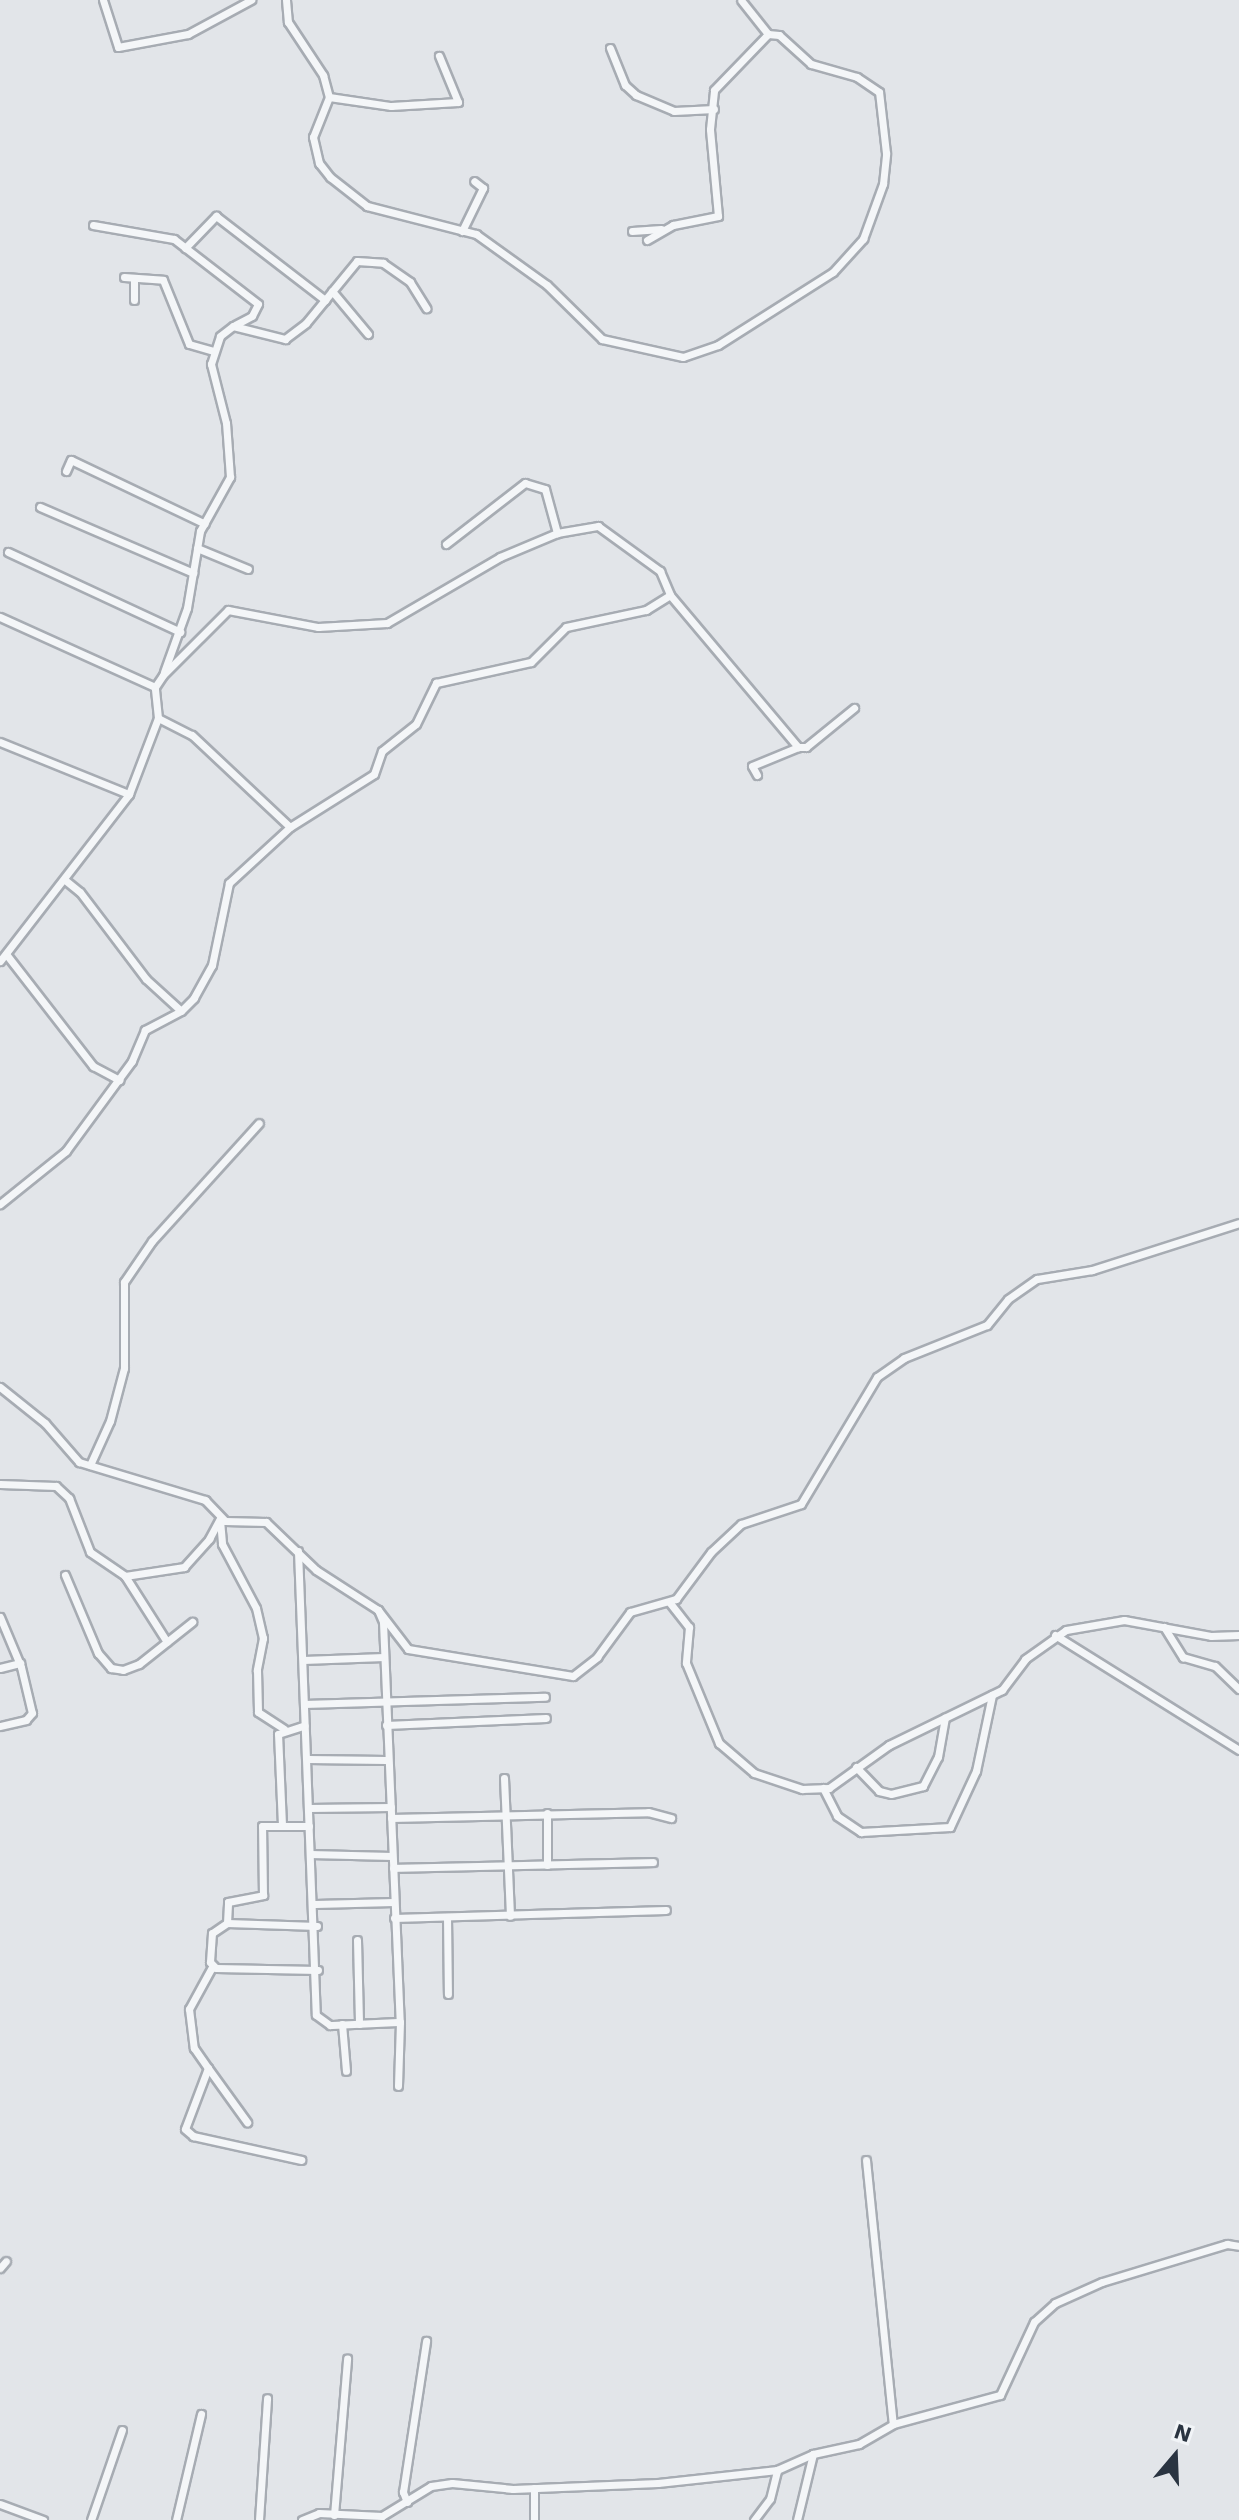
<!DOCTYPE html>
<style>
body{margin:0}
#map{position:relative;width:1239px;height:2520px;overflow:hidden;background:#e2e5e9;font-family:"Work Sans",sans-serif}
div>[style]{position:absolute}
[style*='--x']{left:calc(var(--x)*1px);top:calc(var(--y)*1px);width:calc(var(--w)*1px);rotate:calc(var(--a)*1deg)}
.roads{filter:drop-shadow(2px 0 #a7acb3) drop-shadow(-2px 0 #a7acb3) drop-shadow(0 2px #a7acb3) drop-shadow(0 -2px #a7acb3)}
.minor>*{height:7px;margin:-3.5px;padding:0 3.5px;transform-origin:3.5px;border-radius:3.5px;background:#f4f6f8}
span{translate:-50% -50%;white-space:nowrap;text-align:center;line-height:1.15;-webkit-text-stroke:7px #f1f4f7;paint-order:stroke}
.north{position:absolute;left:1135px;top:2416px;width:80px;height:80px;-webkit-text-stroke:6px #f1f4f7;paint-order:stroke;rotate:19deg;font-size:22px;font-weight:700;line-height:32px;text-align:center;color:#2a3441}
.north::after{content:'';display:block;margin:auto;width:28px;height:36px;background:#2a3441;clip-path:polygon(50% 0,100% 100%,50% 72%,0 100%)}
</style>
<div id="map">
<div class="roads">
<div class="minor">
<div style="--x:103;--y:0;--w:49;--a:72.3"></div>
<div style="--x:118;--y:47;--w:71;--a:-10.5"></div>
<div style="--x:188;--y:34;--w:72;--a:-28.4"></div>
<div style="--x:286;--y:0;--w:22;--a:85"></div>
<div style="--x:288;--y:22;--w:64;--a:56.6"></div>
<div style="--x:323;--y:75;--w:23;--a:75"></div>
<div style="--x:329;--y:97;--w:43;--a:111.8"></div>
<div style="--x:313;--y:137;--w:27;--a:77"></div>
<div style="--x:319;--y:163;--w:18;--a:52"></div>
<div style="--x:330;--y:177;--w:47;--a:38.1"></div>
<div style="--x:367;--y:206;--w:113;--a:14.4"></div>
<div style="--x:476;--y:234;--w:87;--a:35.7"></div>
<div style="--x:547;--y:285;--w:77;--a:44.5"></div>
<div style="--x:602;--y:339;--w:83;--a:12.5"></div>
<div style="--x:683;--y:357;--w:37;--a:-19"></div>
<div style="--x:718;--y:345;--w:136;--a:-32.4"></div>
<div style="--x:833;--y:272;--w:45;--a:-47.7"></div>
<div style="--x:863;--y:239;--w:59;--a:-70"></div>
<div style="--x:883;--y:184;--w:31;--a:-84"></div>
<div style="--x:886;--y:153;--w:61;--a:-96.5"></div>
<div style="--x:879;--y:92;--w:27;--a:-146"></div>
<div style="--x:857;--y:77;--w:48;--a:-164.2"></div>
<div style="--x:811;--y:64;--w:43;--a:-137.8"></div>
<div style="--x:779;--y:35;--w:11;--a:-175"></div>
<div style="--x:768;--y:34;--w:43;--a:-128.5"></div>
<div style="--x:610;--y:48;--w:40;--a:68"></div>
<div style="--x:625;--y:85;--w:15;--a:42"></div>
<div style="--x:636;--y:95;--w:41;--a:22.8"></div>
<div style="--x:674;--y:111;--w:40;--a:-2.9"></div>
<div style="--x:329;--y:97;--w:63;--a:8.3"></div>
<div style="--x:391;--y:106;--w:67;--a:-3.4"></div>
<div style="--x:458;--y:102;--w:50;--a:-112.4"></div>
<div style="--x:93;--y:225;--w:82;--a:9.8"></div>
<div style="--x:174;--y:239;--w:106;--a:37.7"></div>
<div style="--x:258;--y:304;--w:13;--a:117"></div>
<div style="--x:252;--y:316;--w:19;--a:152"></div>
<div style="--x:462;--y:231;--w:48;--a:-64"></div>
<div style="--x:483;--y:188;--w:11;--a:-142"></div>
<div style="--x:632;--y:231;--w:29;--a:-4"></div>
<div style="--x:647;--y:240;--w:30;--a:-30"></div>
<div style="--x:673;--y:225;--w:46;--a:-11.3"></div>
<div style="--x:718;--y:216;--w:87;--a:-95.3"></div>
<div style="--x:710;--y:129;--w:39;--a:-84"></div>
<div style="--x:714;--y:90;--w:78;--a:-46"></div>
<div style="--x:185;--y:248;--w:45;--a:-45.9"></div>
<div style="--x:216;--y:216;--w:138;--a:37.6"></div>
<div style="--x:124;--y:277;--w:39;--a:4"></div>
<div style="--x:163;--y:280;--w:69;--a:67.9"></div>
<div style="--x:189;--y:344;--w:26;--a:16"></div>
<div style="--x:134;--y:278;--w:22;--a:90"></div>
<div style="--x:332;--y:291;--w:56;--a:50.1"></div>
<div style="--x:66;--y:471;--w:12;--a:-66"></div>
<div style="--x:71;--y:460;--w:148;--a:25.5"></div>
<div style="--x:40;--y:507;--w:167;--a:23.3"></div>
<div style="--x:446;--y:544;--w:100;--a:-37.7"></div>
<div style="--x:525;--y:483;--w:21;--a:17"></div>
<div style="--x:545;--y:489;--w:46;--a:74.7"></div>
<div style="--x:197;--y:548;--w:55;--a:22.4"></div>
<div style="--x:8;--y:552;--w:190;--a:24.9"></div>
<div style="--x:0;--y:617;--w:170;--a:24.3"></div>
<div style="--x:164;--y:672;--w:68;--a:-70.2"></div>
<div style="--x:187;--y:608;--w:78;--a:-80.4"></div>
<div style="--x:200;--y:531;--w:62;--a:-60.9"></div>
<div style="--x:230;--y:477;--w:54;--a:-94.2"></div>
<div style="--x:226;--y:423;--w:61;--a:-104.3"></div>
<div style="--x:211;--y:364;--w:29;--a:-72"></div>
<div style="--x:220;--y:336;--w:16;--a:-38"></div>
<div style="--x:233;--y:326;--w:54;--a:14"></div>
<div style="--x:285;--y:339;--w:26;--a:-37"></div>
<div style="--x:306;--y:323;--w:80;--a:-50.6"></div>
<div style="--x:357;--y:261;--w:26;--a:4"></div>
<div style="--x:383;--y:263;--w:33;--a:35"></div>
<div style="--x:410;--y:282;--w:31;--a:58"></div>
<div style="--x:158;--y:718;--w:31;--a:-96"></div>
<div style="--x:155;--y:687;--w:14;--a:-56"></div>
<div style="--x:163;--y:675;--w:92;--a:-45"></div>
<div style="--x:228;--y:610;--w:92;--a:10.7"></div>
<div style="--x:318;--y:627;--w:69;--a:-3.3"></div>
<div style="--x:387;--y:623;--w:131;--a:-30.3"></div>
<div style="--x:500;--y:557;--w:62;--a:-22.8"></div>
<div style="--x:557;--y:533;--w:42;--a:-9.7"></div>
<div style="--x:598;--y:526;--w:77;--a:36"></div>
<div style="--x:660;--y:571;--w:26;--a:67"></div>
<div style="--x:670;--y:595;--w:199;--a:49.9"></div>
<div style="--x:798;--y:747;--w:8;--a:0"></div>
<div style="--x:806;--y:747;--w:62;--a:-39.1"></div>
<div style="--x:0;--y:742;--w:139;--a:22"></div>
<div style="--x:757;--y:775;--w:10;--a:-119"></div>
<div style="--x:752;--y:766;--w:50;--a:-22.4"></div>
<div style="--x:290;--y:827;--w:99;--a:-32.2"></div>
<div style="--x:374;--y:774;--w:24;--a:-71"></div>
<div style="--x:382;--y:751;--w:43;--a:-38.5"></div>
<div style="--x:416;--y:724;--w:46;--a:-64"></div>
<div style="--x:436;--y:683;--w:97;--a:-12.5"></div>
<div style="--x:531;--y:662;--w:49;--a:-45"></div>
<div style="--x:566;--y:627;--w:82;--a:-12"></div>
<div style="--x:646;--y:610;--w:28;--a:-32"></div>
<div style="--x:65;--y:880;--w:19;--a:39"></div>
<div style="--x:80;--y:892;--w:109;--a:52.8"></div>
<div style="--x:146;--y:979;--w:47;--a:42.4"></div>
<div style="--x:6;--y:954;--w:142;--a:52.2"></div>
<div style="--x:93;--y:1066;--w:30;--a:28"></div>
<div style="--x:0;--y:961;--w:211;--a:-52.3"></div>
<div style="--x:129;--y:794;--w:81;--a:-69.1"></div>
<div style="--x:158;--y:718;--w:38;--a:27"></div>
<div style="--x:192;--y:735;--w:134;--a:43.2"></div>
<div style="--x:290;--y:827;--w:83;--a:137.4"></div>
<div style="--x:229;--y:883;--w:84;--a:101.7"></div>
<div style="--x:212;--y:965;--w:38;--a:119"></div>
<div style="--x:194;--y:998;--w:18;--a:135"></div>
<div style="--x:181;--y:1011;--w:41;--a:152.2"></div>
<div style="--x:145;--y:1030;--w:34;--a:113"></div>
<div style="--x:132;--y:1061;--w:112;--a:126.3"></div>
<div style="--x:66;--y:1151;--w:85;--a:141.2"></div>
<div style="--x:0;--y:1387;--w:58;--a:38.7"></div>
<div style="--x:45;--y:1423;--w:52;--a:48.9"></div>
<div style="--x:79;--y:1462;--w:132;--a:16.8"></div>
<div style="--x:205;--y:1500;--w:29;--a:46"></div>
<div style="--x:225;--y:1521;--w:41;--a:1.4"></div>
<div style="--x:266;--y:1522;--w:69;--a:43.8"></div>
<div style="--x:316;--y:1570;--w:74;--a:32.8"></div>
<div style="--x:378;--y:1610;--w:13;--a:67"></div>
<div style="--x:383;--y:1622;--w:400;--a:87.6"></div>
<div style="--x:400;--y:2022;--w:64;--a:91.8"></div>
<div style="--x:90;--y:1465;--w:48;--a:-65.6"></div>
<div style="--x:110;--y:1421;--w:55;--a:-75.2"></div>
<div style="--x:124;--y:1368;--w:86;--a:-90"></div>
<div style="--x:124;--y:1282;--w:50;--a:-55.7"></div>
<div style="--x:152;--y:1241;--w:159;--a:-47.8"></div>
<div style="--x:0;--y:1484;--w:56;--a:2"></div>
<div style="--x:56;--y:1486;--w:18;--a:43"></div>
<div style="--x:69;--y:1498;--w:58;--a:68.7"></div>
<div style="--x:90;--y:1552;--w:42;--a:34.4"></div>
<div style="--x:125;--y:1576;--w:60;--a:-8.7"></div>
<div style="--x:184;--y:1567;--w:38;--a:-48"></div>
<div style="--x:209;--y:1539;--w:24;--a:-62"></div>
<div style="--x:220;--y:1520;--w:24;--a:85"></div>
<div style="--x:222;--y:1544;--w:72;--a:62"></div>
<div style="--x:256;--y:1608;--w:31;--a:77"></div>
<div style="--x:263;--y:1638;--w:33;--a:101"></div>
<div style="--x:257;--y:1670;--w:42;--a:88.6"></div>
<div style="--x:258;--y:1712;--w:31;--a:33"></div>
<div style="--x:298;--y:1551;--w:464;--a:87.8"></div>
<div style="--x:316;--y:2015;--w:17;--a:36"></div>
<div style="--x:330;--y:2025;--w:70;--a:-2.5"></div>
<div style="--x:65;--y:1575;--w:85;--a:67.1"></div>
<div style="--x:98;--y:1653;--w:20;--a:49"></div>
<div style="--x:111;--y:1668;--w:12;--a:9"></div>
<div style="--x:123;--y:1670;--w:17;--a:-21"></div>
<div style="--x:139;--y:1664;--w:68;--a:-38.4"></div>
<div style="--x:125;--y:1576;--w:78;--a:57.5"></div>
<div style="--x:670;--y:1603;--w:31;--a:52"></div>
<div style="--x:689;--y:1627;--w:36;--a:95"></div>
<div style="--x:686;--y:1663;--w:87;--a:67.6"></div>
<div style="--x:719;--y:1743;--w:46;--a:40.6"></div>
<div style="--x:754;--y:1773;--w:51;--a:18.4"></div>
<div style="--x:802;--y:1789;--w:27;--a:-2"></div>
<div style="--x:829;--y:1788;--w:74;--a:-35.6"></div>
<div style="--x:889;--y:1745;--w:126;--a:-26"></div>
<div style="--x:1002;--y:1690;--w:39;--a:-53"></div>
<div style="--x:1025;--y:1659;--w:50;--a:-35.3"></div>
<div style="--x:1066;--y:1630;--w:59;--a:-9.8"></div>
<div style="--x:1124;--y:1620;--w:88;--a:10.4"></div>
<div style="--x:1211;--y:1636;--w:28;--a:-2"></div>
<div style="--x:378;--y:1610;--w:49;--a:52.4"></div>
<div style="--x:408;--y:1649;--w:167;--a:9.3"></div>
<div style="--x:573;--y:1676;--w:31;--a:-38"></div>
<div style="--x:597;--y:1657;--w:56;--a:-53.7"></div>
<div style="--x:630;--y:1612;--w:48;--a:-15.8"></div>
<div style="--x:676;--y:1599;--w:59;--a:-53.3"></div>
<div style="--x:711;--y:1552;--w:41;--a:-43"></div>
<div style="--x:741;--y:1524;--w:63;--a:-18.4"></div>
<div style="--x:801;--y:1504;--w:148;--a:-59.1"></div>
<div style="--x:877;--y:1377;--w:33;--a:-35"></div>
<div style="--x:904;--y:1358;--w:89;--a:-21.7"></div>
<div style="--x:987;--y:1325;--w:33;--a:-51"></div>
<div style="--x:1008;--y:1299;--w:35;--a:-35"></div>
<div style="--x:1037;--y:1279;--w:56;--a:-9.3"></div>
<div style="--x:1092;--y:1270;--w:154;--a:-17.7"></div>
<div style="--x:0;--y:1617;--w:54;--a:67.2"></div>
<div style="--x:21;--y:1667;--w:47;--a:76.6"></div>
<div style="--x:32;--y:1713;--w:9;--a:131"></div>
<div style="--x:26;--y:1720;--w:27;--a:167"></div>
<div style="--x:1164;--y:1627;--w:36;--a:58"></div>
<div style="--x:1183;--y:1657;--w:33;--a:16"></div>
<div style="--x:1215;--y:1666;--w:33;--a:44"></div>
<div style="--x:1055;--y:1635;--w:217;--a:32"></div>
<div style="--x:303;--y:1660;--w:81;--a:-2.1"></div>
<div style="--x:0;--y:1668;--w:21;--a:-14"></div>
<div style="--x:304;--y:1704;--w:241;--a:-1.7"></div>
<div style="--x:386;--y:1725;--w:160;--a:-2.5"></div>
<div style="--x:308;--y:1759;--w:78;--a:0.7"></div>
<div style="--x:856;--y:1767;--w:33;--a:46"></div>
<div style="--x:879;--y:1791;--w:12;--a:14"></div>
<div style="--x:891;--y:1794;--w:33;--a:-14"></div>
<div style="--x:923;--y:1786;--w:33;--a:-63"></div>
<div style="--x:938;--y:1757;--w:40;--a:-80"></div>
<div style="--x:504;--y:1778;--w:138;--a:87.5"></div>
<div style="--x:823;--y:1788;--w:31;--a:63"></div>
<div style="--x:837;--y:1816;--w:29;--a:34"></div>
<div style="--x:861;--y:1832;--w:89;--a:-3.2"></div>
<div style="--x:950;--y:1827;--w:62;--a:-65.1"></div>
<div style="--x:976;--y:1771;--w:78;--a:-78.1"></div>
<div style="--x:309;--y:1808;--w:82;--a:-0.7"></div>
<div style="--x:547;--y:1813;--w:52;--a:90"></div>
<div style="--x:391;--y:1818;--w:257;--a:-1.3"></div>
<div style="--x:648;--y:1812;--w:24;--a:15"></div>
<div style="--x:282;--y:1825;--w:91;--a:-92.5"></div>
<div style="--x:278;--y:1734;--w:28;--a:-18"></div>
<div style="--x:310;--y:1854;--w:82;--a:1.4"></div>
<div style="--x:393;--y:1868;--w:260;--a:-1.3"></div>
<div style="--x:315;--y:1904;--w:79;--a:-1.5"></div>
<div style="--x:447;--y:1917;--w:77;--a:89.3"></div>
<div style="--x:394;--y:1918;--w:272;--a:-1.7"></div>
<div style="--x:227;--y:1923;--w:21;--a:-87"></div>
<div style="--x:228;--y:1902;--w:36;--a:-11"></div>
<div style="--x:263;--y:1895;--w:69;--a:-90.8"></div>
<div style="--x:262;--y:1826;--w:47;--a:0"></div>
<div style="--x:317;--y:1926;--w:90;--a:-178.1"></div>
<div style="--x:227;--y:1923;--w:18;--a:146"></div>
<div style="--x:212;--y:1933;--w:29;--a:94"></div>
<div style="--x:210;--y:1962;--w:8;--a:45"></div>
<div style="--x:216;--y:1968;--w:102;--a:1.1"></div>
<div style="--x:357;--y:1940;--w:84;--a:88.6"></div>
<div style="--x:212;--y:1967;--w:48;--a:118.7"></div>
<div style="--x:189;--y:2009;--w:39;--a:83"></div>
<div style="--x:194;--y:2048;--w:24;--a:55"></div>
<div style="--x:208;--y:2068;--w:65;--a:110.7"></div>
<div style="--x:185;--y:2129;--w:11;--a:41"></div>
<div style="--x:193;--y:2136;--w:111;--a:12.5"></div>
<div style="--x:342;--y:2024;--w:47;--a:85.1"></div>
<div style="--x:208;--y:2068;--w:67;--a:54.2"></div>
<div style="--x:866;--y:2160;--w:265;--a:84.2"></div>
<div style="--x:0;--y:2268;--w:9;--a:-49"></div>
<div style="--x:407;--y:2502;--w:11;--a:-112"></div>
<div style="--x:403;--y:2492;--w:153;--a:-81.3"></div>
<div style="--x:0;--y:2504;--w:46;--a:20.4"></div>
<div style="--x:334;--y:2515;--w:157;--a:-85.2"></div>
<div style="--x:91;--y:2520;--w:95;--a:-71"></div>
<div style="--x:176;--y:2520;--w:109;--a:-76.7"></div>
<div style="--x:259;--y:2520;--w:122;--a:-86.2"></div>
<div style="--x:302;--y:2520;--w:18;--a:-22"></div>
<div style="--x:319;--y:2513;--w:63;--a:2.7"></div>
<div style="--x:382;--y:2516;--w:57;--a:-31.5"></div>
<div style="--x:431;--y:2486;--w:21;--a:-8"></div>
<div style="--x:452;--y:2483;--w:61;--a:5.6"></div>
<div style="--x:513;--y:2489;--w:145;--a:-2.4"></div>
<div style="--x:658;--y:2483;--w:120;--a:-6.2"></div>
<div style="--x:777;--y:2470;--w:39;--a:-24"></div>
<div style="--x:813;--y:2454;--w:47;--a:-12.3"></div>
<div style="--x:859;--y:2444;--w:39;--a:-30"></div>
<div style="--x:893;--y:2424;--w:111;--a:-15.2"></div>
<div style="--x:1000;--y:2395;--w:81;--a:-65"></div>
<div style="--x:1034;--y:2322;--w:28;--a:-42"></div>
<div style="--x:1055;--y:2303;--w:51;--a:-24.1"></div>
<div style="--x:1102;--y:2282;--w:131;--a:-16.9"></div>
<div style="--x:1227;--y:2244;--w:12;--a:9"></div>
<div style="--x:534;--y:2520;--w:32;--a:-90"></div>
<div style="--x:754;--y:2520;--w:26;--a:-53"></div>
<div style="--x:770;--y:2499;--w:30;--a:-76"></div>
<div style="--x:797;--y:2520;--w:68;--a:-76.4"></div>
</div>
</div>
<div class="north">N</div>
</div>
